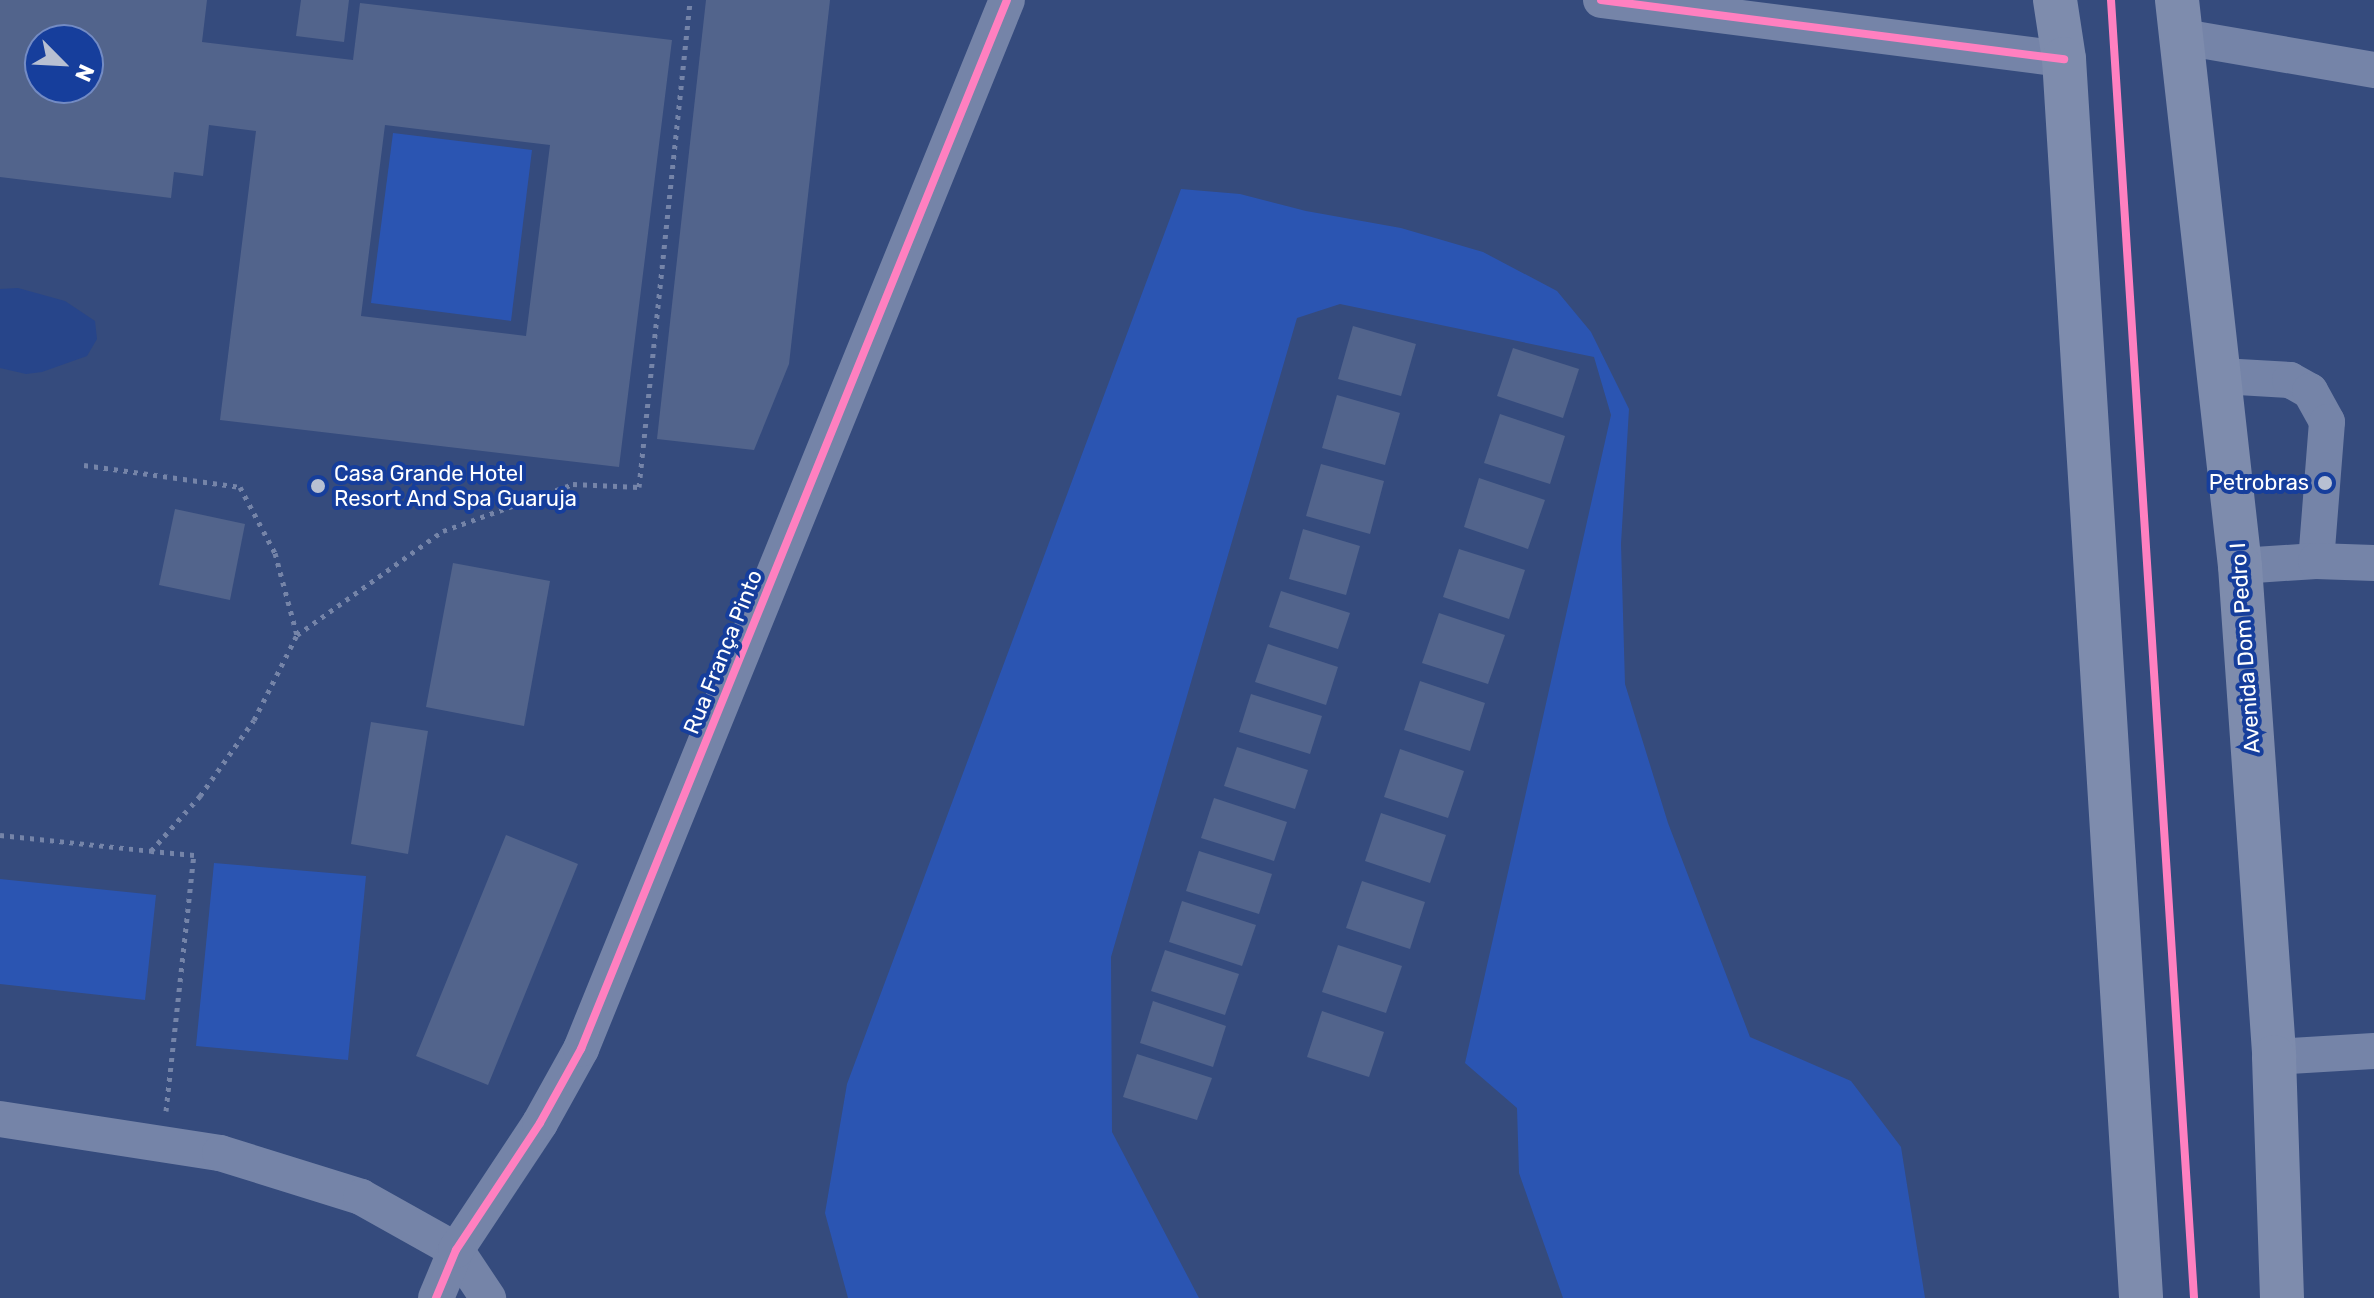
<!DOCTYPE html>
<meta charset="utf-8">
<style>
body{margin:0}
#map{position:relative;width:2374px;height:1298px;overflow:hidden;background:#354b7d;font-family:Rubik,sans-serif}
div>[style]{position:absolute}
[style*='--x']{left:calc(var(--x)*1px);top:calc(var(--y)*1px);width:calc(var(--w)*1px);rotate:calc(var(--a)*1deg)}
.green>*{inset:0;background:#2b55b2}
.water>*{inset:0;background:#27458a}
.building>*{inset:0;background:#52648c}
.path>*{height:5px;margin-top:-2.5px;transform-origin:0;background:repeating-linear-gradient(90deg,#7584a8 0 4px,transparent 0 10px)}
.minor>*{height:36px;margin:-18px;padding:0 18px;transform-origin:18px;border-radius:18px;background:#7584a8}
.major>*{height:44px;margin:-22px;padding:0 22px;transform-origin:22px;border-radius:22px;background:#7e8cad}
.cycleway>*{height:8px;margin:-4px;padding:0 4px;transform-origin:4px;border-radius:4px;background:#ff80c0}
.dots>*{width:22px;height:22px;translate:-50% -50%;box-sizing:border-box;border:4px solid #163e9c;border-radius:50%}
span{translate:-50% -50%;white-space:nowrap;text-align:center;line-height:1.15;-webkit-text-stroke:8px #163e9c;paint-order:stroke}
.poi-label{font-size:22px;color:#fff}
.left{translate:0 -50%;text-align:left}
.right{translate:-100% -50%;text-align:right}
.street-label{font-size:22px;color:#fff}
.north{position:absolute;left:24px;top:24px;width:80px;height:80px;box-sizing:border-box;background:#163e9c;border:2px solid #738bc4;border-radius:50%;rotate:114deg;font-size:22px;font-weight:700;line-height:32px;text-align:center;color:#fff}
.north::after{content:'';display:block;margin:auto;width:28px;height:36px;background:#b8c0d2;clip-path:polygon(50% 0,100% 100%,50% 72%,0 100%)}
</style>
<div id="map">
<div class="green">
<div style="clip-path:polygon(393px 133px,532px 150px,511px 321px,371px 303px)"></div>
<div style="clip-path:polygon(1181px 189px,1240px 194px,1306px 211px,1401px 228px,1483px 252px,1557px 291px,1591px 332px,1629px 409px,1621px 544px,1625px 684px,1668px 823px,1750px 1037px,1851px 1081px,1901px 1147px,1925px 1298px,1563px 1298px,1519px 1173px,1517px 1108px,1465px 1063px,1611px 415px,1594px 357px,1340px 304px,1297px 318px,1111px 957px,1112px 1132px,1199px 1298px,848px 1298px,825px 1213px,847px 1084px)"></div>
<div style="clip-path:polygon(214px 863px,366px 876px,348px 1060px,196px 1046px)"></div>
<div style="clip-path:polygon(0 879px,156px 895px,145px 1000px,0 984px)"></div>
</div>
<div class="water">
<div style="clip-path:polygon(18px 288px,65px 301px,95px 321px,97px 339px,87px 356px,42px 372px,26px 374px,0 368px,0 289px)"></div>
</div>
<div class="building">
<div style="clip-path:polygon(evenodd,0 0,207px 0,202px 42px,353px 60px,360px 3px,672px 40px,619px 467px,220px 420px,256px 131px,209px 125px,203px 176px,174px 172px,171px 198px,0 177px,0 0,40px 40px,88px 40px,88px 88px,40px 88px,40px 40px,0 0,385px 125px,550px 145px,526px 336px,361px 316px,385px 125px)"></div>
<div style="clip-path:polygon(301px 0,349px 0,344px 42px,296px 36px)"></div>
<div style="clip-path:polygon(706px 0,830px 0,789px 364px,754px 450px,657px 439px)"></div>
<div style="clip-path:polygon(1353px 326px,1416px 344px,1401px 396px,1338px 379px)"></div>
<div style="clip-path:polygon(1513px 348px,1579px 369px,1563px 418px,1497px 396px)"></div>
<div style="clip-path:polygon(1337px 395px,1400px 413px,1385px 465px,1322px 448px)"></div>
<div style="clip-path:polygon(1500px 414px,1565px 436px,1550px 484px,1484px 463px)"></div>
<div style="clip-path:polygon(1321px 464px,1384px 481px,1370px 534px,1306px 516px)"></div>
<div style="clip-path:polygon(1479px 478px,1545px 500px,1528px 549px,1464px 527px)"></div>
<div style="clip-path:polygon(175px 509px,245px 524px,230px 600px,159px 585px)"></div>
<div style="clip-path:polygon(1303px 529px,1360px 546px,1346px 595px,1289px 579px)"></div>
<div style="clip-path:polygon(1459px 549px,1525px 570px,1509px 619px,1443px 597px)"></div>
<div style="clip-path:polygon(453px 563px,550px 581px,524px 726px,426px 707px)"></div>
<div style="clip-path:polygon(1281px 591px,1350px 613px,1338px 649px,1269px 627px)"></div>
<div style="clip-path:polygon(1439px 613px,1505px 635px,1488px 684px,1422px 663px)"></div>
<div style="clip-path:polygon(1268px 644px,1338px 667px,1326px 705px,1255px 682px)"></div>
<div style="clip-path:polygon(1420px 681px,1485px 703px,1470px 751px,1404px 730px)"></div>
<div style="clip-path:polygon(1251px 694px,1322px 716px,1310px 754px,1239px 732px)"></div>
<div style="clip-path:polygon(371px 722px,428px 731px,408px 854px,351px 844px)"></div>
<div style="clip-path:polygon(1237px 747px,1308px 770px,1295px 809px,1224px 786px)"></div>
<div style="clip-path:polygon(1400px 749px,1464px 771px,1448px 818px,1384px 797px)"></div>
<div style="clip-path:polygon(1214px 798px,1287px 822px,1274px 861px,1201px 838px)"></div>
<div style="clip-path:polygon(1381px 813px,1446px 835px,1430px 883px,1365px 861px)"></div>
<div style="clip-path:polygon(506px 835px,578px 864px,488px 1085px,416px 1056px)"></div>
<div style="clip-path:polygon(1199px 851px,1272px 874px,1259px 914px,1186px 891px)"></div>
<div style="clip-path:polygon(1362px 881px,1425px 902px,1410px 949px,1346px 928px)"></div>
<div style="clip-path:polygon(1182px 901px,1256px 925px,1242px 966px,1169px 942px)"></div>
<div style="clip-path:polygon(1338px 945px,1402px 966px,1386px 1013px,1322px 992px)"></div>
<div style="clip-path:polygon(1165px 950px,1239px 974px,1225px 1015px,1151px 991px)"></div>
<div style="clip-path:polygon(1153px 1001px,1226px 1026px,1213px 1067px,1140px 1043px)"></div>
<div style="clip-path:polygon(1322px 1011px,1384px 1032px,1369px 1077px,1307px 1057px)"></div>
<div style="clip-path:polygon(1137px 1054px,1212px 1078px,1197px 1120px,1123px 1097px)"></div>
</div>
<div class="path">
<div style="--x:84;--y:465;--w:158;--a:8"></div>
<div style="--x:240;--y:487;--w:75;--a:62.1"></div>
<div style="--x:275;--y:553;--w:85;--a:75"></div>
<div style="--x:0;--y:835;--w:152;--a:6"></div>
<div style="--x:166;--y:1111;--w:258;--a:-83.8"></div>
<div style="--x:194;--y:855;--w:43;--a:-174.7"></div>
<div style="--x:151;--y:851;--w:74;--a:-48.3"></div>
<div style="--x:200;--y:796;--w:93;--a:-54.6"></div>
<div style="--x:254;--y:720;--w:95;--a:-63.2"></div>
<div style="--x:297;--y:635;--w:179;--a:-35.5"></div>
<div style="--x:443;--y:531;--w:138;--a:-19.9"></div>
<div style="--x:573;--y:484;--w:66;--a:2.6"></div>
<div style="--x:639;--y:487;--w:490;--a:-84"></div>
</div>
<div class="minor">
<div style="--x:1601;--y:0;--w:467;--a:7.3"></div>
<div style="--x:2183;--y:37;--w:194;--a:9.8"></div>
<div style="--x:2221;--y:376;--w:69;--a:3.3"></div>
<div style="--x:2290;--y:380;--w:23;--a:29"></div>
<div style="--x:2310;--y:391;--w:35;--a:61"></div>
<div style="--x:2327;--y:422;--w:139;--a:94.5"></div>
<div style="--x:2240;--y:566;--w:76;--a:-3.8"></div>
<div style="--x:2316;--y:561;--w:58;--a:2"></div>
<div style="--x:2274;--y:1057;--w:100;--a:-3.4"></div>
<div style="--x:0;--y:1119;--w:223;--a:8.8"></div>
<div style="--x:220;--y:1153;--w:148;--a:17.3"></div>
<div style="--x:361;--y:1197;--w:109;--a:29.2"></div>
<div style="--x:456;--y:1250;--w:58;--a:56.3"></div>
<div style="--x:436;--y:1298;--w:52;--a:-67.4"></div>
<div style="--x:456;--y:1250;--w:152;--a:-56.5"></div>
<div style="--x:540;--y:1123;--w:85;--a:-61"></div>
<div style="--x:581;--y:1049;--w:1132;--a:-67.9"></div>
</div>
<div class="major">
<div style="--x:2055;--y:0;--w:60;--a:81.3"></div>
<div style="--x:2064;--y:59;--w:1241;--a:86.44"></div>
<div style="--x:2177;--y:0;--w:569;--a:83.65"></div>
<div style="--x:2240;--y:566;--w:492;--a:86"></div>
<div style="--x:2274;--y:1057;--w:241;--a:88.1"></div>
</div>
<div class="cycleway">
<div style="--x:1601;--y:0;--w:467;--a:7.3"></div>
<div style="--x:2111;--y:0;--w:1301;--a:86.34"></div>
<div style="--x:436;--y:1298;--w:52;--a:-67.4"></div>
<div style="--x:456;--y:1250;--w:152;--a:-56.5"></div>
<div style="--x:540;--y:1123;--w:85;--a:-61"></div>
<div style="--x:581;--y:1049;--w:1132;--a:-67.9"></div>
</div>
<div class="dots">
<div style="left:2325px;top:483px;background:#b8c0d2"></div>
<div style="left:318px;top:486px;background:#b8c0d2"></div>
</div>
<div class="poi-label">
<span class="left" style="left:334px;top:486px">Casa Grande Hotel<br>Resort And Spa Guaruja</span>
<span class="right" style="left:2309px;top:483px">Petrobras</span>
</div>
<div class="street-label">
<span style="left:2245px;top:648px;rotate:-94deg">Avenida Dom Pedro I</span>
<span style="left:723px;top:652px;rotate:-68deg">Rua França Pinto</span>
</div>
<div class="north">N</div>
</div>
